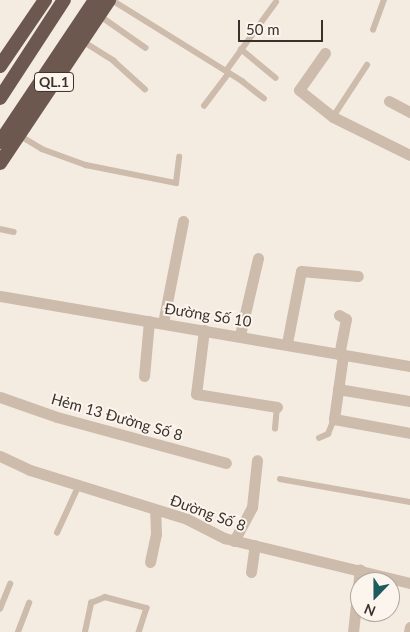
<!DOCTYPE html>
<meta charset="utf-8">
<style>
body{margin:0}
#map{position:relative;width:410px;height:632px;overflow:hidden;background:#f4ebe1;font-family:Lato,sans-serif}
div>[style]{position:absolute}
[style*='--x']{left:calc(var(--x)*1px);top:calc(var(--y)*1px);width:calc(var(--w)*1px);rotate:calc(var(--a)*1deg)}
.service>*{height:5.5px;margin:-2.75px;padding:0 2.75px;transform-origin:2.75px;border-radius:2.75px;background:#cdbbac}
.minor>*{height:11px;margin:-5.5px;padding:0 5.5px;transform-origin:5.5px;border-radius:5.5px;background:#cdbbac}
.trunk>*{height:14px;margin:-7px;padding:0 7px;transform-origin:7px;border-radius:7px;background:#6c584f}
span{translate:-50% -50%;white-space:nowrap;text-align:center;line-height:1.15;-webkit-text-stroke:4px #fbf5ee;paint-order:stroke}
.shield-label span{padding:1px 4px;background:#fbf5ee;border:1px solid;border-radius:4px;-webkit-text-stroke-width:0}
.shield-label{font-size:14px;color:#3b302b;font-weight:700}
.street-label{font-size:15px;color:#3b302b}
.north{position:absolute;left:350px;top:572px;width:50px;height:50px;box-sizing:border-box;background:#fbf5ee;border:1px solid #aea6a0;border-radius:50%;rotate:202deg;font-size:14px;font-weight:700;line-height:20px;text-align:center;color:#3b302b}
.north::after{content:'';display:block;margin:auto;width:18px;height:22px;background:#1f5a5e;clip-path:polygon(50% 0,100% 100%,50% 72%,0 100%)}
.scale{position:absolute;left:238px;top:20px;width:85px;height:22px;box-sizing:border-box;border:2px solid #3b302b;border-top:0;padding-left:6px;font-size:15px;line-height:18px;white-space:nowrap;color:#3b302b;-webkit-text-stroke:4px #fbf5ee;paint-order:stroke}
</style>
<div id="map">
<div class="service">
<div style="--x:112;--y:0;--w:153;--a:31.9"></div>
<div style="--x:242;--y:81;--w:28;--a:38"></div>
<div style="--x:99;--y:15;--w:57;--a:35.1"></div>
<div style="--x:373;--y:30;--w:32;--a:-70"></div>
<div style="--x:81;--y:40;--w:39;--a:32"></div>
<div style="--x:114;--y:61;--w:42;--a:42.1"></div>
<div style="--x:241;--y:49;--w:45;--a:39.6"></div>
<div style="--x:226;--y:71;--w:85;--a:-54.1"></div>
<div style="--x:204;--y:106;--w:41;--a:-52.9"></div>
<div style="--x:333;--y:117;--w:62;--a:-56.8"></div>
<div style="--x:19;--y:135;--w:27;--a:31"></div>
<div style="--x:42;--y:149;--w:47;--a:20"></div>
<div style="--x:86;--y:165;--w:92;--a:11.3"></div>
<div style="--x:176;--y:183;--w:26;--a:-83"></div>
<div style="--x:0;--y:229;--w:14;--a:12"></div>
<div style="--x:275;--y:429;--w:22;--a:-85"></div>
<div style="--x:319;--y:438;--w:10;--a:-24"></div>
<div style="--x:328;--y:434;--w:16;--a:-68"></div>
<div style="--x:280;--y:479;--w:132;--a:10"></div>
<div style="--x:57;--y:533;--w:53;--a:-65.4"></div>
<div style="--x:0;--y:609;--w:27;--a:-68"></div>
<div style="--x:18;--y:632;--w:31;--a:-69"></div>
<div style="--x:85;--y:632;--w:30;--a:-78"></div>
<div style="--x:91;--y:603;--w:15;--a:-23"></div>
<div style="--x:105;--y:597;--w:43;--a:14.7"></div>
<div style="--x:147;--y:608;--w:25;--a:108"></div>
</div>
<div class="minor">
<div style="--x:325;--y:53;--w:45;--a:125.1"></div>
<div style="--x:299;--y:90;--w:43;--a:38.5"></div>
<div style="--x:333;--y:117;--w:86;--a:26.3"></div>
<div style="--x:389;--y:101;--w:24;--a:28"></div>
<div style="--x:0;--y:296;--w:416;--a:9.7"></div>
<div style="--x:339;--y:315;--w:8;--a:30"></div>
<div style="--x:346;--y:319;--w:36;--a:101"></div>
<div style="--x:163;--y:323;--w:104;--a:-78.9"></div>
<div style="--x:204;--y:330;--w:64;--a:97.1"></div>
<div style="--x:196;--y:394;--w:82;--a:9.1"></div>
<div style="--x:240;--y:335;--w:79;--a:-76.8"></div>
<div style="--x:287;--y:343;--w:73;--a:-79"></div>
<div style="--x:301;--y:271;--w:57;--a:5"></div>
<div style="--x:343;--y:355;--w:65;--a:98"></div>
<div style="--x:334;--y:419;--w:77;--a:10.4"></div>
<div style="--x:144;--y:376;--w:55;--a:-84.8"></div>
<div style="--x:338;--y:389;--w:73;--a:9.5"></div>
<div style="--x:0;--y:397;--w:60;--a:19.3"></div>
<div style="--x:57;--y:417;--w:175;--a:15.2"></div>
<div style="--x:0;--y:456;--w:33;--a:25"></div>
<div style="--x:30;--y:470;--w:164;--a:17.3"></div>
<div style="--x:187;--y:519;--w:42;--a:27.2"></div>
<div style="--x:224;--y:538;--w:191;--a:13.6"></div>
<div style="--x:234;--y:541;--w:38;--a:-62"></div>
<div style="--x:252;--y:507;--w:47;--a:-83.9"></div>
<div style="--x:150;--y:562;--w:29;--a:-78"></div>
<div style="--x:156;--y:534;--w:24;--a:-92"></div>
<div style="--x:251;--y:572;--w:27;--a:-82"></div>
<div style="--x:353;--y:632;--w:63;--a:-83.7"></div>
<div style="--x:409;--y:632;--w:5;--a:-79"></div>
</div>
<div class="trunk">
<div style="--x:0;--y:66;--w:80;--a:-55.7"></div>
<div style="--x:0;--y:98;--w:117;--a:-56.9"></div>
<div style="--x:0;--y:142;--w:171;--a:-56.2"></div>
<div style="--x:0;--y:163;--w:196;--a:-56.2"></div>
</div>
<div class="shield-label">
<span style="left:54px;top:82px">QL.1</span>
</div>
<div class="street-label">
<span style="left:208px;top:315px;rotate:9deg">Đường Số 10</span>
<span style="left:117px;top:417px;rotate:16deg">Hẻm 13 Đường Số 8</span>
<span style="left:208px;top:513px;rotate:20deg">Đường Số 8</span>
</div>
<div class="north">N</div>
<div class="scale">50 m</div>
</div>
